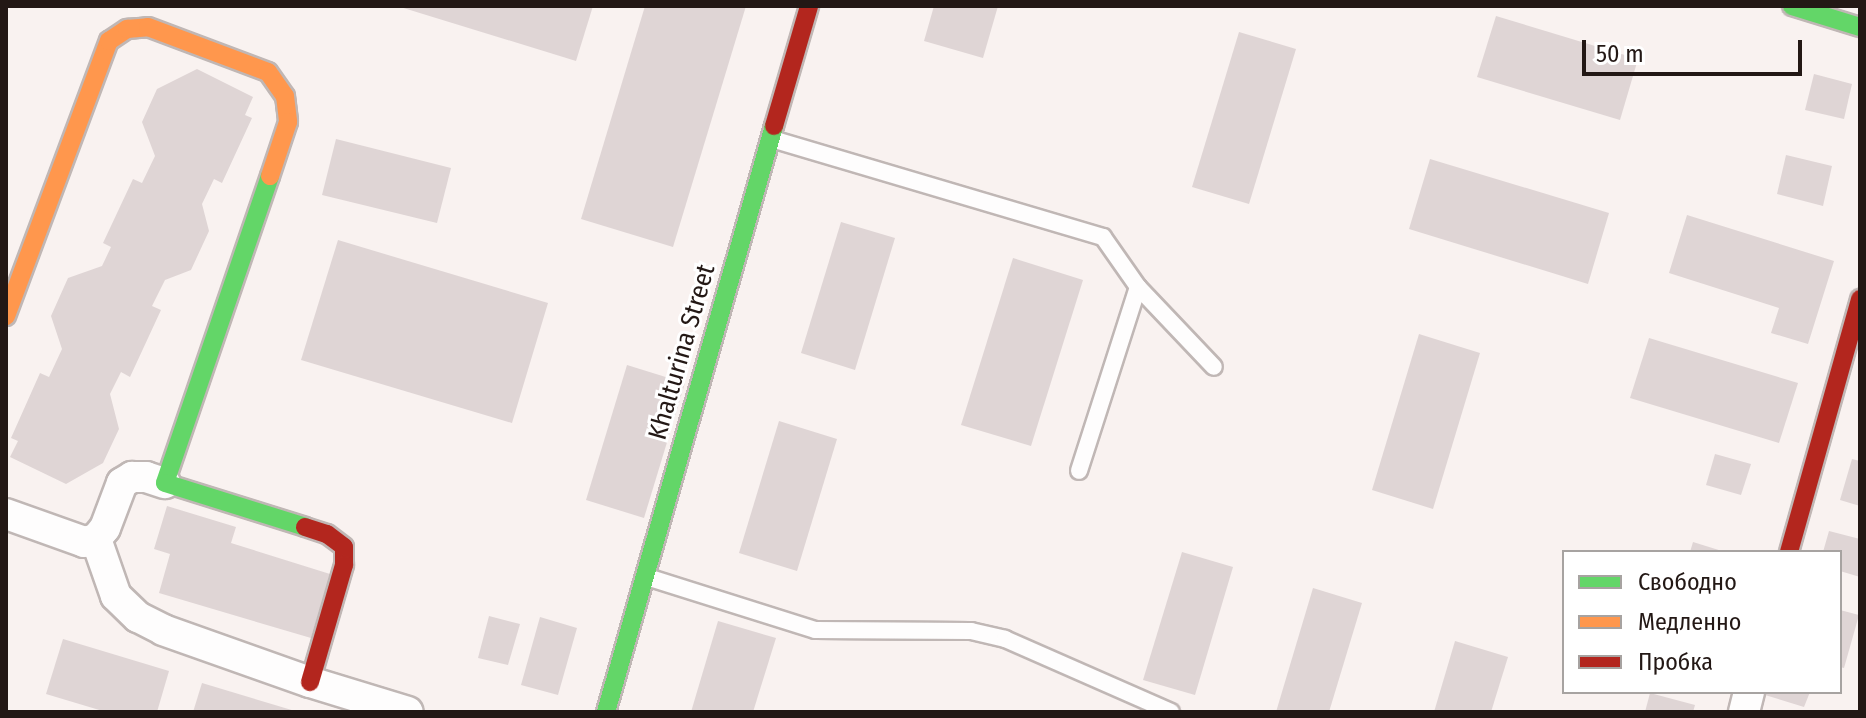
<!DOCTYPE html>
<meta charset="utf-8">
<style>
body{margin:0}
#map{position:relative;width:1866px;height:718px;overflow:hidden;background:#f9f2f0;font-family:"Fira Sans Condensed",sans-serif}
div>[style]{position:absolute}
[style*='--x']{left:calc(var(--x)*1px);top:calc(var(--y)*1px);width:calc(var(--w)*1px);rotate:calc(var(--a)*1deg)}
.building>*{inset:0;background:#dfd5d5}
.roads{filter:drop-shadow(2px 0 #c0b7b5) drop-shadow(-2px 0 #c0b7b5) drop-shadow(0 2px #c0b7b5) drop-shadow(0 -2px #c0b7b5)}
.lane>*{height:16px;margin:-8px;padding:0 8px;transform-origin:8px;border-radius:8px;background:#fefdfd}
.street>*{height:30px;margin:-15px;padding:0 15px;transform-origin:15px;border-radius:15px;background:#fefdfd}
.fast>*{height:18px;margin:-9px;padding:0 9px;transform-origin:9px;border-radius:9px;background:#63d668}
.slow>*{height:18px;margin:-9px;padding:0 9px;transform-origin:9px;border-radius:9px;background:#ff974d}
.jam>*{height:18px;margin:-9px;padding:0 9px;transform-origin:9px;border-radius:9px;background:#b3261e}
span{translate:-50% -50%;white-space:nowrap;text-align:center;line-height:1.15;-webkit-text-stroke:6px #fff;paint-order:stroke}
.street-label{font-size:26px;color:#231815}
.frame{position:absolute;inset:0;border:8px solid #231815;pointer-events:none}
.legend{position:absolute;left:1562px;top:550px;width:280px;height:144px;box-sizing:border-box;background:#fff;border:2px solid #a7a3a1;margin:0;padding:10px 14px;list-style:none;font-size:24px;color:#231815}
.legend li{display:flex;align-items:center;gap:16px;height:40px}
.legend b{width:40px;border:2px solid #a7a3a1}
.scale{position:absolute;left:1582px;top:40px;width:220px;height:36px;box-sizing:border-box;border:4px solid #231815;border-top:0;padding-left:10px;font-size:24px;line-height:28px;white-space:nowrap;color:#231815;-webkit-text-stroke:6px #fff;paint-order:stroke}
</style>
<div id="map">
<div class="building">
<div style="clip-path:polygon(397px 6px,593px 6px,576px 61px)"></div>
<div style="clip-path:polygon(645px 6px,746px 6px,673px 247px,581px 219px)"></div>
<div style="clip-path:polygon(934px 6px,998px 6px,983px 58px,924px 41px)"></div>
<div style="clip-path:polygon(1496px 16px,1638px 59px,1620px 120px,1477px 77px)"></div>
<div style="clip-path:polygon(1239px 32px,1296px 49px,1249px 204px,1192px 187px)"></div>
<div style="clip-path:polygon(197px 69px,253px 97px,245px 115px,252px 118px,222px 183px,214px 179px,202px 204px,209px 231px,191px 270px,165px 280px,152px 306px,161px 310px,130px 377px,121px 372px,110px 394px,119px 429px,103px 463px,66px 484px,10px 457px,18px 441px,11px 438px,40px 373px,49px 377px,62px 349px,51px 316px,68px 278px,102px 266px,111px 247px,103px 243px,133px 179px,142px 183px,155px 156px,142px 122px,157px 89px)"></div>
<div style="clip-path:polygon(1814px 74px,1852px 84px,1844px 119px,1805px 110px)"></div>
<div style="clip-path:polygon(336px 139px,451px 168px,437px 223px,322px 195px)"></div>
<div style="clip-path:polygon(1786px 155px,1832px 166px,1823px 206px,1777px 194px)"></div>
<div style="clip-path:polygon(1430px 159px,1609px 213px,1588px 284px,1409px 229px)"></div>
<div style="clip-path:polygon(1687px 215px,1834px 261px,1808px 344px,1771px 333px,1779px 308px,1669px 273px)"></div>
<div style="clip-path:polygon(841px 222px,895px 238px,855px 370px,801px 353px)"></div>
<div style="clip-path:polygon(338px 240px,548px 303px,512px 423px,301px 360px)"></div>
<div style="clip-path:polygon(1013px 258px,1083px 280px,1031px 446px,961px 425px)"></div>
<div style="clip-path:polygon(1419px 334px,1480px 353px,1433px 509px,1372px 490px)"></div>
<div style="clip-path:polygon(1649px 338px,1798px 383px,1779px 443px,1630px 398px)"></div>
<div style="clip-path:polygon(627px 365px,685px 383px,644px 518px,586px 500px)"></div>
<div style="clip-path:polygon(779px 421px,837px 439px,797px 571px,739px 553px)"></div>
<div style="clip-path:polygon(1715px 454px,1751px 464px,1741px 495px,1706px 485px)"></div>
<div style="clip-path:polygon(1852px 459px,1860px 461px,1860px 506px,1840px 500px)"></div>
<div style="clip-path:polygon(167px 506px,236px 527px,231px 543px,330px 574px,311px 638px,159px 593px,170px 554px,154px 549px)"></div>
<div style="clip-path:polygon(1829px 531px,1860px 539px,1860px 577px,1840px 571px,1840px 552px,1823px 552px)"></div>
<div style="clip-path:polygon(1693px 542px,1722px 551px,1722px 552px,1690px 552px)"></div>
<div style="clip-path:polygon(1182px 552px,1233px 567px,1195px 695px,1143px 680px)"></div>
<div style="clip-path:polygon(1313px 588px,1362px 603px,1329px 712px,1276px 712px)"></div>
<div style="clip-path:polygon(1840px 610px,1859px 615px,1844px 668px,1840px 667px)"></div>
<div style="clip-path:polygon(489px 616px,520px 624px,508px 665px,478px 658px)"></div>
<div style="clip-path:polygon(540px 617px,577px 628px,558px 695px,521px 685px)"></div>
<div style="clip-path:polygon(718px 621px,776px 638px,753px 712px,691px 712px)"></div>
<div style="clip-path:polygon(63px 639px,169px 671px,157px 712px,106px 712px,46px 694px)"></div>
<div style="clip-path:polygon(1455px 641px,1508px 657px,1491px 712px,1434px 712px)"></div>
<div style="clip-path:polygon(202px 683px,295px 711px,295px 712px,193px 712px)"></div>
<div style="clip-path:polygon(1766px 692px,1810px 692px,1804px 707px,1765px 695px)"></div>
<div style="clip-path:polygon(1650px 693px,1695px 705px,1693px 712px,1645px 712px)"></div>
</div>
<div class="roads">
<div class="lane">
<div style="--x:772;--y:139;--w:345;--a:16.5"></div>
<div style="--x:1103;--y:237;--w:61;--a:55"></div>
<div style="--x:1138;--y:287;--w:193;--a:107.8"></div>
<div style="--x:1138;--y:287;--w:110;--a:46.5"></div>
<div style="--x:647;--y:577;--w:176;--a:17.5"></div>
<div style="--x:815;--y:630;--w:156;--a:0.4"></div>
<div style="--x:971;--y:631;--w:35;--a:13"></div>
<div style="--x:1005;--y:639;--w:181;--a:23.7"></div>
</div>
<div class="street">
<div style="--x:6;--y:514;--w:83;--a:19.7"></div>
<div style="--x:84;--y:542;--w:12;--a:-14"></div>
<div style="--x:96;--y:539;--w:14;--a:-51"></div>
<div style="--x:105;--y:528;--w:48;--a:-69.3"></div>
<div style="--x:122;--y:483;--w:12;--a:-31"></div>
<div style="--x:132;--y:477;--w:14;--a:0"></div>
<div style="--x:146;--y:477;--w:20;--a:18"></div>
<div style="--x:96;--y:539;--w:60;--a:70.7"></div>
<div style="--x:116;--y:596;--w:30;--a:44"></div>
<div style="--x:138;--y:617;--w:28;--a:27"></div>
<div style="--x:163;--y:630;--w:156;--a:19.5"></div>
<div style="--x:310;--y:682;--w:102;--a:17"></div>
<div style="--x:1744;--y:712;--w:21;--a:-76"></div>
</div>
<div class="fast">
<div style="--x:1792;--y:6;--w:71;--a:17.2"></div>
<div style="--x:270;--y:176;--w:324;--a:108.9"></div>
<div style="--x:165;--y:483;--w:147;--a:17.4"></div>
<div style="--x:606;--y:712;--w:610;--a:-74"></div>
</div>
<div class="slow">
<div style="--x:6;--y:316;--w:294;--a:-69.5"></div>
<div style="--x:109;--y:41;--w:22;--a:-34"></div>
<div style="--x:127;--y:29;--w:21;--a:-5"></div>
<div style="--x:148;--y:27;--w:128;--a:20.6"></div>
<div style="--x:268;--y:72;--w:29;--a:55"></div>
<div style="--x:285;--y:96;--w:26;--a:83"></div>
<div style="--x:288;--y:122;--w:57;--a:108.4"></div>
</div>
<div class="jam">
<div style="--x:774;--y:126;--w:125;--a:-73.7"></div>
<div style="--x:305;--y:527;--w:23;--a:18"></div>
<div style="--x:327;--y:534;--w:21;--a:37"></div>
<div style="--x:344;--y:547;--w:18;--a:90"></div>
<div style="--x:344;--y:565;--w:122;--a:106.2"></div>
<div style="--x:1789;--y:552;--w:263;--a:-74.3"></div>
</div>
</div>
<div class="street-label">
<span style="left:682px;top:352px;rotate:-74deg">Khalturina Street</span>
</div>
<div class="frame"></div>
<ul class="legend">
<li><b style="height:10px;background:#63d668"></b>Свободно</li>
<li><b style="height:10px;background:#ff974d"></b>Медленно</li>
<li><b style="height:10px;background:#b3261e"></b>Пробка</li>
</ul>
<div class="scale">50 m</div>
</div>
